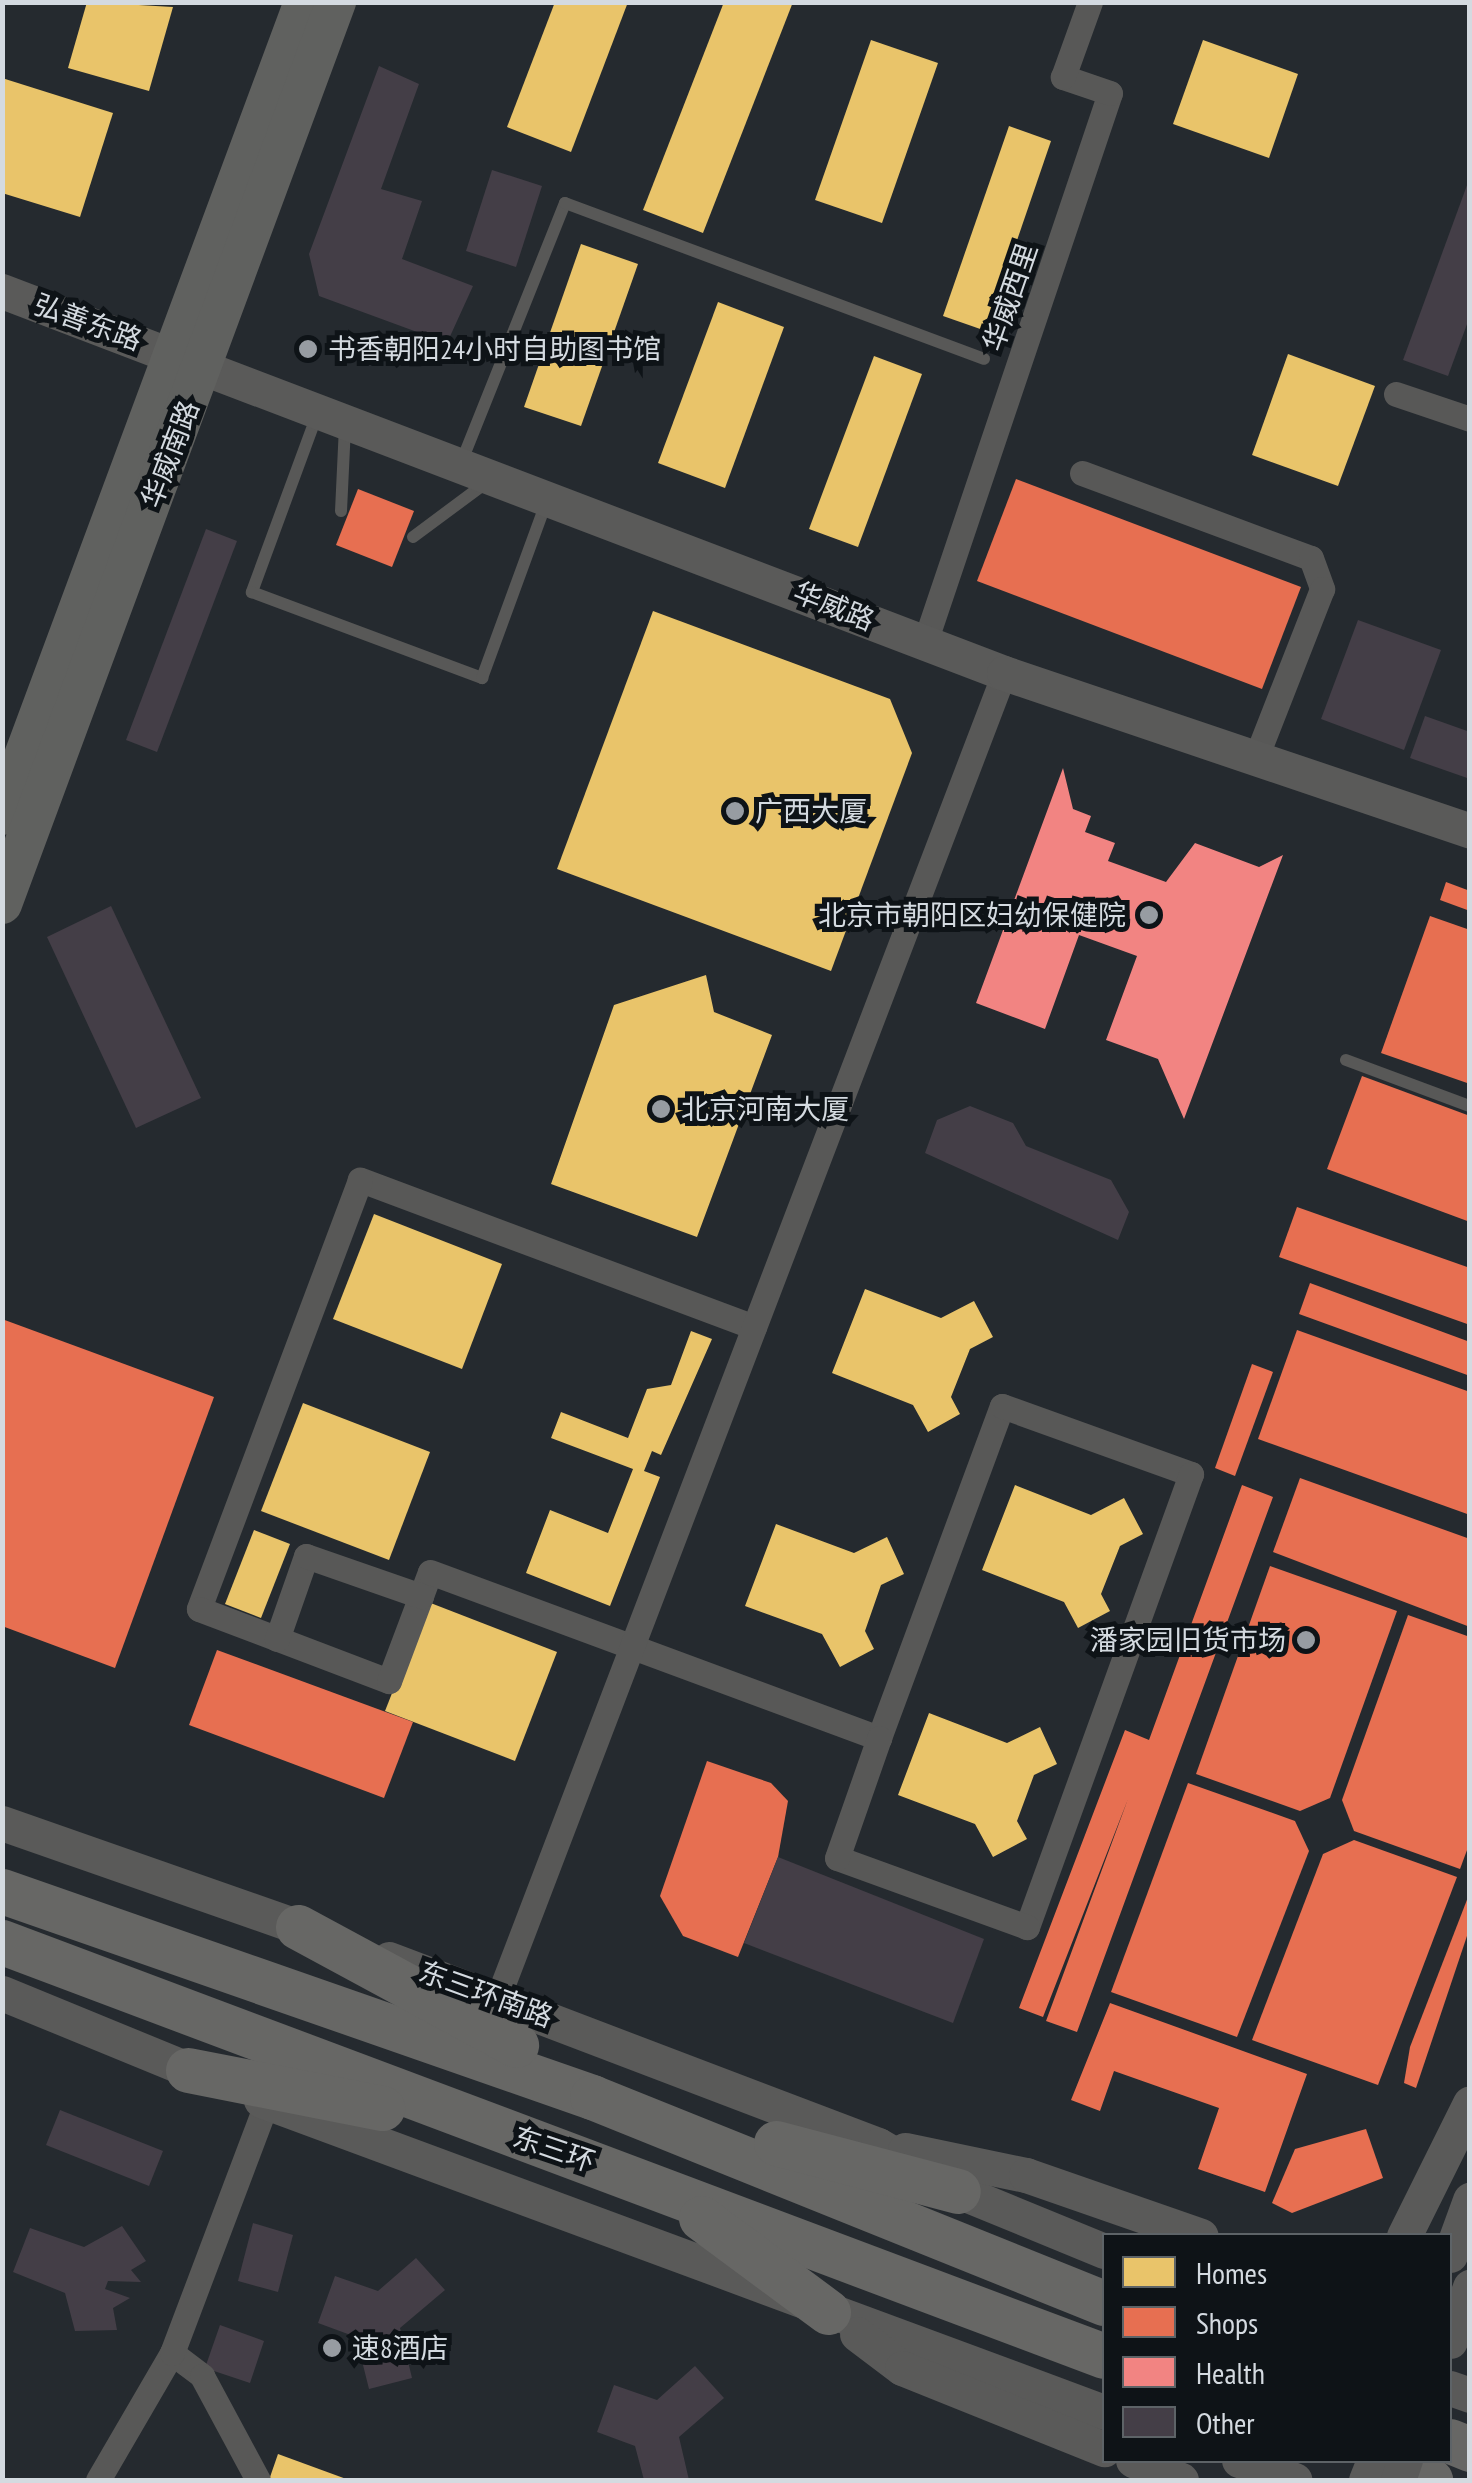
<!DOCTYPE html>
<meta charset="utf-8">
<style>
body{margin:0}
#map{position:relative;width:1472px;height:2483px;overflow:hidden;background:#252a2f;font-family:"PT Sans Narrow","Noto Sans SC",sans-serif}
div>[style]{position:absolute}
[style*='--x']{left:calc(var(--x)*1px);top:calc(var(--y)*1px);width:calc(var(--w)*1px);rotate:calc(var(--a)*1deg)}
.homes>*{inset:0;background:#e9c46a}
.shops>*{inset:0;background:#e76f51}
.health>*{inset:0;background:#f28482}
.building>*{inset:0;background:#443e47}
.lane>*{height:12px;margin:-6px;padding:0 6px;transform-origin:6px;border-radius:6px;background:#585857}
.street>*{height:25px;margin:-12.5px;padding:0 12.5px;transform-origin:12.5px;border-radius:12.5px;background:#585857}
.secondary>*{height:35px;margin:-17.5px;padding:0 17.5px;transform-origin:17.5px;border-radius:17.5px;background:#5a5a59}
.primary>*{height:40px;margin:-20px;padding:0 20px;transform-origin:20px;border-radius:20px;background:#60615f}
.highway>*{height:45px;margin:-22.5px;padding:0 22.5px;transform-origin:22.5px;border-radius:22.5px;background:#676765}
.secondary-bridge>*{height:35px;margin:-17.5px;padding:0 17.5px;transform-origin:17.5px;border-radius:17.5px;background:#5a5a59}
.dots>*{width:28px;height:28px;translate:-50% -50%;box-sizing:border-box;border:5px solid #0e1317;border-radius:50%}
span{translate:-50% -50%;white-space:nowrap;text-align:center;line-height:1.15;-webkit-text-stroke:10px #0e1317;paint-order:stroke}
.street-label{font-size:28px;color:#d4dae0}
.poi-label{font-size:28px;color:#d4dae0}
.left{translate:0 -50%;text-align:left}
.right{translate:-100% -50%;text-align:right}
.frame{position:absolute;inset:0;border:5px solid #d4dae0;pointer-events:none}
.legend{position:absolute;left:1102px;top:2233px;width:350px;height:230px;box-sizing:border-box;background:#0e1317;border:2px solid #5d6367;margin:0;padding:12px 18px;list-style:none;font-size:30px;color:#d4dae0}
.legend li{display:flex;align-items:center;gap:20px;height:50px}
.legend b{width:50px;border:2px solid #5d6367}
</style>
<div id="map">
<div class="homes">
<div style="clip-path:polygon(87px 2px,173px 7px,149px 91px,68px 68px)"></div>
<div style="clip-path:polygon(555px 2px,628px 2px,571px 152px,507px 127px)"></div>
<div style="clip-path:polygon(724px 2px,793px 2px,703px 233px,643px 210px)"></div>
<div style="clip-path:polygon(871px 40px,938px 63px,882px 223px,815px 200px)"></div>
<div style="clip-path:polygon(1203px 40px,1298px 74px,1269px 158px,1173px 124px)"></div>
<div style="clip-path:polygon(2px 78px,113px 113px,80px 217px,2px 193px)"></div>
<div style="clip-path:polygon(1009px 126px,1051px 141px,986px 331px,943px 316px)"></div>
<div style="clip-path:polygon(581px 244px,638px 264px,581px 426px,524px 407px)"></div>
<div style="clip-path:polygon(718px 302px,784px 327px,725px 488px,658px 463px)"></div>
<div style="clip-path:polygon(1288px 354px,1375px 386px,1338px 486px,1252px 455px)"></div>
<div style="clip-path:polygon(874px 356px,922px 374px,858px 547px,809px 529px)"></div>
<div style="clip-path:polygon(653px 611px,890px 699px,912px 753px,831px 971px,557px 869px)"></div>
<div style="clip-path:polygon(706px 975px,714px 1012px,772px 1035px,697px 1237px,551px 1184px,614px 1005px)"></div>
<div style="clip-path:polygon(374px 1214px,502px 1264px,462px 1369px,333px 1319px)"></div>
<div style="clip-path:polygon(865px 1289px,941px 1318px,974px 1301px,993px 1337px,970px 1349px,951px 1397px,960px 1414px,928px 1432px,913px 1405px,832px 1373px)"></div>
<div style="clip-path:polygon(691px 1331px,712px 1339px,661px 1455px,652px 1451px,644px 1471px,660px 1477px,610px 1606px,526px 1573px,550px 1510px,608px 1533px,633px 1469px,551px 1438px,561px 1412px,628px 1438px,647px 1389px,671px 1385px)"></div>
<div style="clip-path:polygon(303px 1403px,430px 1452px,389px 1560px,261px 1511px)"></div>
<div style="clip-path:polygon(1015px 1485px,1091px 1515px,1124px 1498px,1143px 1534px,1120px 1546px,1101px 1594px,1110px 1611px,1078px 1628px,1064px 1602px,982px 1570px)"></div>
<div style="clip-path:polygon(776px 1524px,854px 1553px,887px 1537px,904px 1574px,881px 1585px,865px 1631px,874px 1649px,840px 1667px,822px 1634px,745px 1606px)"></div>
<div style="clip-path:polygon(254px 1530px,290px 1544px,261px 1618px,225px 1604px)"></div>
<div style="clip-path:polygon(428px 1602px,557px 1652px,515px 1761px,385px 1711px)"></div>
<div style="clip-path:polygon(929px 1713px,1007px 1743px,1040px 1727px,1057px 1764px,1034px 1775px,1017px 1821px,1027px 1839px,993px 1857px,975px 1824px,898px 1795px)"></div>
<div style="clip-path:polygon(278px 2454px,349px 2480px,269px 2480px)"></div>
</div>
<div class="shops">
<div style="clip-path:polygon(1016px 479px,1301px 587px,1262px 689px,977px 581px)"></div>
<div style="clip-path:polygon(358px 489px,414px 511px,392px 567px,336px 545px)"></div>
<div style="clip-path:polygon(1446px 882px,1470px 891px,1470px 911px,1440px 900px)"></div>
<div style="clip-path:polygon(1430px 916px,1470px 930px,1470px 1084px,1381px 1053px)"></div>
<div style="clip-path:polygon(1362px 1076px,1470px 1116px,1470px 1222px,1327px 1169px)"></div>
<div style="clip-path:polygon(1297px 1207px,1470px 1268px,1470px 1325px,1279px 1257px)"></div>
<div style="clip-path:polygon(1310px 1283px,1470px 1342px,1470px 1376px,1299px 1314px)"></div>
<div style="clip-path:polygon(2px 1319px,214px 1397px,115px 1668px,2px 1626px)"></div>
<div style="clip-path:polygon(1297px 1330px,1470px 1392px,1470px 1515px,1258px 1439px)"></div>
<div style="clip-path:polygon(1252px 1364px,1273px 1372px,1235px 1476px,1215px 1468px)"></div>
<div style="clip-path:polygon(1300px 1478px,1470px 1539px,1470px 1627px,1273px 1552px)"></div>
<div style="clip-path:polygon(1242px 1485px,1273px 1497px,1077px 2032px,1046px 2021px,1128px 1799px,1043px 2017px,1019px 2008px,1125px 1730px,1149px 1740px)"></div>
<div style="clip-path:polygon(1270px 1566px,1397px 1611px,1330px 1798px,1300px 1811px,1196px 1774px)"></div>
<div style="clip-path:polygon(1408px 1615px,1470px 1637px,1470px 1842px,1460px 1869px,1354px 1831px,1342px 1800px)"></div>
<div style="clip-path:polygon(217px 1650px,413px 1722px,384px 1798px,189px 1725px)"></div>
<div style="clip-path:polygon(707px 1761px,771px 1783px,788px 1801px,778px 1857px,738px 1957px,683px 1936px,660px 1896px)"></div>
<div style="clip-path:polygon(1188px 1783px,1295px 1821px,1309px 1851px,1237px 2037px,1111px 1992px)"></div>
<div style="clip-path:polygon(1354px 1840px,1457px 1877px,1378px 2085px,1252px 2040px,1323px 1854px)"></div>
<div style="clip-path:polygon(1470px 1892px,1470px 1927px,1416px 2088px,1404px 2083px,1410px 2047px)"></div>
<div style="clip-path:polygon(1110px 2003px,1307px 2074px,1265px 2192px,1198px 2169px,1219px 2108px,1114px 2071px,1100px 2111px,1071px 2100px)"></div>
<div style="clip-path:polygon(1366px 2129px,1383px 2178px,1292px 2213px,1272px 2203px,1295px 2149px)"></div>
</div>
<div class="health">
<div style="clip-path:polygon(1063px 768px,1073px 809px,1091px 816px,1085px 832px,1115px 843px,1108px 861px,1166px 882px,1195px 843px,1259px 867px,1283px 855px,1184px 1119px,1158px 1059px,1106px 1040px,1137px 956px,1079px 935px,1045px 1029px,976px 1003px)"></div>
</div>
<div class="building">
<div style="clip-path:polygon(379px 66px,419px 84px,381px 189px,422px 201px,402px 259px,473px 286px,447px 343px,319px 296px,309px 254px)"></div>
<div style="clip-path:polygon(492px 170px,542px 186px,516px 267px,466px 251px)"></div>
<div style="clip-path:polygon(1470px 177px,1470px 316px,1448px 376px,1403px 360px)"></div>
<div style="clip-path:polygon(206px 529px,237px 541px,157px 752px,126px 740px)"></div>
<div style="clip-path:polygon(1358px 620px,1441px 650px,1404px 750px,1321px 719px)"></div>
<div style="clip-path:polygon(1425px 716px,1470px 732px,1470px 779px,1410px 758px)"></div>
<div style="clip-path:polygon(111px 906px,201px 1098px,136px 1128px,47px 937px)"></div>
<div style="clip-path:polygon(970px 1106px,1013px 1123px,1026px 1146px,1111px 1180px,1129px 1212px,1118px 1240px,925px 1153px,937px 1120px)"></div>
<div style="clip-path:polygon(778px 1857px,984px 1939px,953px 2023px,744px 1943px)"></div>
<div style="clip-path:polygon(60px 2110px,163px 2151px,149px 2186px,46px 2145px)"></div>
<div style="clip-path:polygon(253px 2223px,293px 2235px,278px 2292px,238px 2281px)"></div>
<div style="clip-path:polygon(122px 2226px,146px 2261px,131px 2270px,141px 2282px,108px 2281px,105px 2289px,130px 2298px,113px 2308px,117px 2330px,75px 2331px,65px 2293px,13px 2272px,30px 2228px,84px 2247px)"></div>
<div style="clip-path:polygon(416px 2258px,445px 2290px,400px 2328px,412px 2378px,369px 2389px,356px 2337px,318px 2323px,335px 2276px,378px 2291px)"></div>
<div style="clip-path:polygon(220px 2325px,264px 2341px,250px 2383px,205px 2368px)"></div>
<div style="clip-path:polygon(695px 2366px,724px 2398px,679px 2437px,689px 2480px,644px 2480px,635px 2446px,597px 2432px,614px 2385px,657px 2400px)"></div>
</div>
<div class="lane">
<div style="--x:317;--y:415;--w:189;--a:110.2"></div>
<div style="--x:252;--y:592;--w:246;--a:20.5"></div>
<div style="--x:482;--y:678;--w:186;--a:-69.9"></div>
<div style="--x:461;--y:463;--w:280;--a:-68.2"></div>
<div style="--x:565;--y:203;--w:447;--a:20.4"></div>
<div style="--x:341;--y:511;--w:85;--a:-87.3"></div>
<div style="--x:413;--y:537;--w:92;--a:-36.6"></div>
<div style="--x:1346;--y:1060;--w:132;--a:20.4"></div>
</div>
<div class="street">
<div style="--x:1396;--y:394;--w:78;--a:18.7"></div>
<div style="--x:1082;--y:473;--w:244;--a:20.4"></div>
<div style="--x:1311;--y:558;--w:33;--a:70"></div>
<div style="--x:1322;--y:589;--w:178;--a:111.4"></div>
<div style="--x:925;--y:642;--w:579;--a:-71.38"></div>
<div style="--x:1110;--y:93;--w:50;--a:-161.2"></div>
<div style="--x:1063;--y:77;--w:80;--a:-70.2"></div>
<div style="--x:754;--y:1327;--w:421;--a:-159.5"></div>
<div style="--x:360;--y:1180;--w:458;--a:110.6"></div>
<div style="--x:199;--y:1609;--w:203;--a:20.8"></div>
<div style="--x:389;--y:1681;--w:116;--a:-69.4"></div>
<div style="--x:430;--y:1572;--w:479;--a:20.3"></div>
<div style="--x:879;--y:1738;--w:354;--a:-69.7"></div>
<div style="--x:1002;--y:1406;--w:201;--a:19.8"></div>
<div style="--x:1191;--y:1474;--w:482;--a:109.9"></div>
<div style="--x:1027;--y:1927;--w:202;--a:-160"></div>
<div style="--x:837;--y:1858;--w:127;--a:-70.7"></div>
<div style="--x:277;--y:1639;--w:88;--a:-70.7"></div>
<div style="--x:306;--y:1556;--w:122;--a:19.2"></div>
<div style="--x:498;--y:1997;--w:1417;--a:-69.08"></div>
<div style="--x:172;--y:2353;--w:38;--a:37"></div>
<div style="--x:202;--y:2376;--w:118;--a:61.7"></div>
<div style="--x:98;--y:2480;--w:147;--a:-59.8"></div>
<div style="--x:172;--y:2353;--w:268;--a:-69.3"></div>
</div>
<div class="secondary">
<div style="--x:2;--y:291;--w:1072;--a:20.87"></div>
<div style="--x:1004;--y:673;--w:492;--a:18.7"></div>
<div style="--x:2;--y:1823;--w:338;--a:19.3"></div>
<div style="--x:389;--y:1959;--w:523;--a:20.83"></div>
<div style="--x:878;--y:2145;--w:92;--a:29.9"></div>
<div style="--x:958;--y:2191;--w:158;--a:22.3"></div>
<div style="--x:2;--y:1993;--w:224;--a:22.3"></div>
<div style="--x:261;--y:2100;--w:899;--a:20.31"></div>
<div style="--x:905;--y:2150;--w:124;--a:11.7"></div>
<div style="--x:1026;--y:2175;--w:185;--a:19.2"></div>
<div style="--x:1404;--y:2236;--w:148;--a:-63.6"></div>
<div style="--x:1450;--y:2255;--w:59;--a:-70"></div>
<div style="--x:857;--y:2334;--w:56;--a:37.1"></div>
<div style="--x:902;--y:2368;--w:218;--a:21.9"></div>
<div style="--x:1450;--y:2341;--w:58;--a:-69.7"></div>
<div style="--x:1450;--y:2388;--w:21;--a:19"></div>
<div style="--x:1133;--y:2460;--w:52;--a:22.6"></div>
<div style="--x:1239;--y:2460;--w:59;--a:19.7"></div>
</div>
<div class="primary">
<div style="--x:2;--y:815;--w:867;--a:-69.62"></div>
<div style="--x:2;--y:904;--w:962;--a:-69.68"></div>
</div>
<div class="highway">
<div style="--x:2;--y:1891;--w:625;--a:19.25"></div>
<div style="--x:592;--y:2097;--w:552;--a:21.92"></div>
<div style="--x:298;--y:1927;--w:248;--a:28.4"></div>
<div style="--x:2;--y:1942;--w:1177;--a:20.59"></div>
<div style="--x:188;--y:2070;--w:198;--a:11.1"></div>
<div style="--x:776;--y:2143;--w:188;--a:14.8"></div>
<div style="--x:701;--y:2218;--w:158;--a:36.5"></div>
<div style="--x:1450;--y:2441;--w:22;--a:22"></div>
<div style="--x:1377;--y:2460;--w:57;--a:20.7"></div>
</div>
<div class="secondary-bridge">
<div style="--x:1366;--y:2480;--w:22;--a:-68"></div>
<div style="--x:1398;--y:2480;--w:21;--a:-71"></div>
</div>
<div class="dots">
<div style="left:308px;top:349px;background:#979ca2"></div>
<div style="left:735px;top:811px;background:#979ca2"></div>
<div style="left:1149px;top:915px;background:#979ca2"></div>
<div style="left:661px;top:1109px;background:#979ca2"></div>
<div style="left:1306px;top:1640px;background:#979ca2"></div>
<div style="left:332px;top:2348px;background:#979ca2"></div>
</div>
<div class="street-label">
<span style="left:1010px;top:297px;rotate:-71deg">华威西里</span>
<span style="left:88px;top:322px;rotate:20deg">弘善东路</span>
<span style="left:170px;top:454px;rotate:-69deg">华威南路</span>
<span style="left:834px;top:606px;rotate:22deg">华威路</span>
<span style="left:486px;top:1994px;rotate:20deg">东三环南路</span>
<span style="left:554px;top:2149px;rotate:19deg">东三环</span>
</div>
<div class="poi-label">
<span class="left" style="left:328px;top:349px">书香朝阳24小时自助图书馆</span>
<span class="left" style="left:755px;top:811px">广西大厦</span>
<span class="right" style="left:1126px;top:915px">北京市朝阳区妇幼保健院</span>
<span class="left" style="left:681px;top:1109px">北京河南大厦</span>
<span class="right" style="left:1286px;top:1640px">潘家园旧货市场</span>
<span class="left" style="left:352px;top:2348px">速8酒店</span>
</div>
<div class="frame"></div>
<ul class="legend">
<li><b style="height:28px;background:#e9c46a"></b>Homes</li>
<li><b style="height:28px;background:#e76f51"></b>Shops</li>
<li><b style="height:28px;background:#f28482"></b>Health</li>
<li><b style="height:28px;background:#443e47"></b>Other</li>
</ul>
</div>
